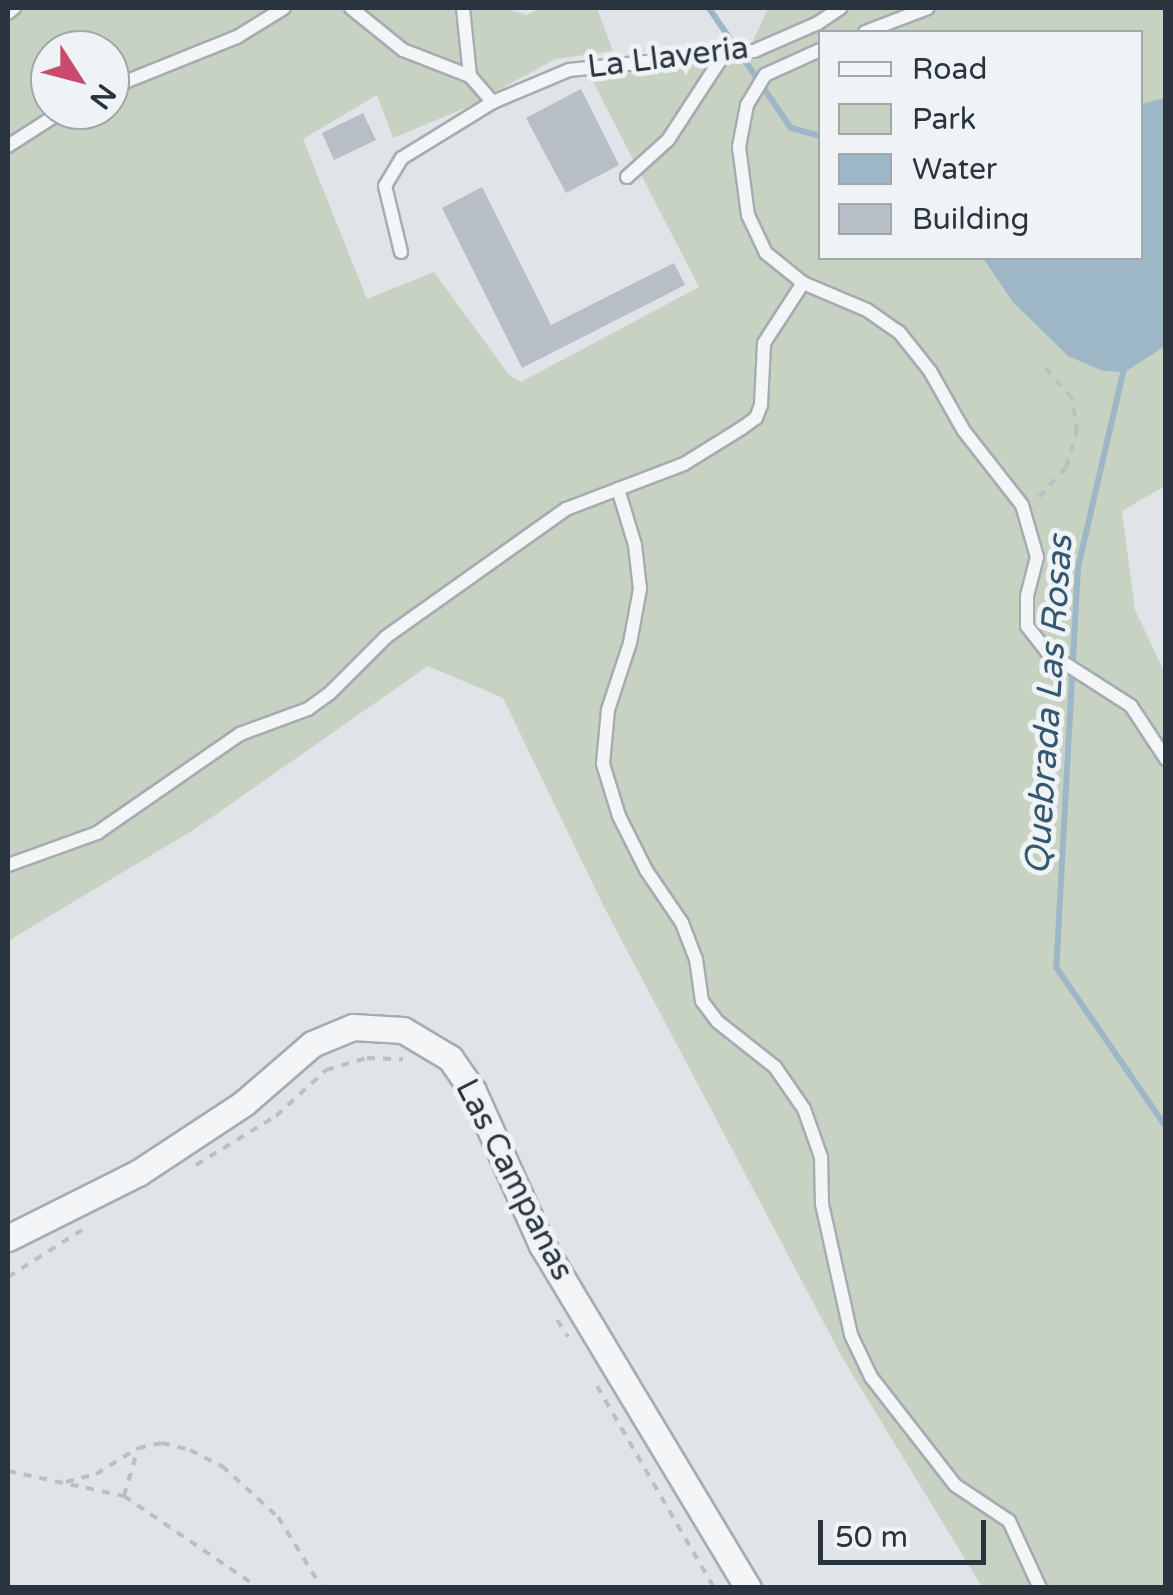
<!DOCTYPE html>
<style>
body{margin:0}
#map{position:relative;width:1173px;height:1595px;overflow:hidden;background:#e0e4e8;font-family:"Varela Round",sans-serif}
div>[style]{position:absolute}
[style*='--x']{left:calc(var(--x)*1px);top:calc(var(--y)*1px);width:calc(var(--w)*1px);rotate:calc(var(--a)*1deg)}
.green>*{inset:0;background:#c8d2c2}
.water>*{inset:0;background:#9db7c7}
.stream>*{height:6px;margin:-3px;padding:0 3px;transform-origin:3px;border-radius:3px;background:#9db7c7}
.building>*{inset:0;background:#b8bec5}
.path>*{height:4px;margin-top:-2px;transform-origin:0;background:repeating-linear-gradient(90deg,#babfc3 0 8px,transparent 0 16px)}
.roads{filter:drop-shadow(2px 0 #a5acb2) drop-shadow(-2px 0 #a5acb2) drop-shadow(0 2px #a5acb2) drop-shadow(0 -2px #a5acb2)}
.service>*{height:12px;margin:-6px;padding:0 6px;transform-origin:6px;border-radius:6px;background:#f3f5f7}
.minor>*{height:25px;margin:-12.5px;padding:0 12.5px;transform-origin:12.5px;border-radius:12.5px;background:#f3f5f7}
span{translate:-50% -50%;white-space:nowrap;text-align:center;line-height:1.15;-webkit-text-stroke:10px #f0f3f6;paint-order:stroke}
.street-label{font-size:32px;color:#29343f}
.water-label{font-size:35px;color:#355871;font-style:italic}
.frame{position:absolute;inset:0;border:10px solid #29343f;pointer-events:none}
.legend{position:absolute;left:818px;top:30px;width:325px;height:230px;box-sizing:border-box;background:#f0f3f6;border:2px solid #a0a7ad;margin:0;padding:12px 18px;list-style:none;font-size:30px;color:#29343f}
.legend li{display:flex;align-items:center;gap:20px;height:50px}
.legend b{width:50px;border:2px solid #a0a7ad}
.north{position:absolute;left:30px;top:30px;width:100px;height:100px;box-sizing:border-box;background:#f0f3f6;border:2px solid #a0a7ad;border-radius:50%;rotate:126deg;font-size:28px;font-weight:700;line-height:40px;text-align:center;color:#29343f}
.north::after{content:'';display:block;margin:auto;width:35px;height:45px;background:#c84b6e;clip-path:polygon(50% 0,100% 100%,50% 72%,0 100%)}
.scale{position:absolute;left:818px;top:1520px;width:168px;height:45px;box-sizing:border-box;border:5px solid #29343f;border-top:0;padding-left:12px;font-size:30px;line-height:35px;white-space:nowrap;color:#29343f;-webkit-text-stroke:8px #f0f3f6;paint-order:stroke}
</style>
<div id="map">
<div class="green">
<div style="clip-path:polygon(evenodd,8px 8px,506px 8px,527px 15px,540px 8px,597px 8px,613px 51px,556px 59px,463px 109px,393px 138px,377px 95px,303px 139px,367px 299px,434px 272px,509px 375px,521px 382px,699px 287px,589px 74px,745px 59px,768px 8px,1165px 8px,1165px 486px,1122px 511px,1135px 610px,1166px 675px,1165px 1587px,982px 1587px,843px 1359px,603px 905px,503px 698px,428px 666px,195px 829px,8px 941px,8px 8px,820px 32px,1140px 32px,1140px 258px,820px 258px,820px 32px,8px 8px,50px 50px,110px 50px,110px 110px,50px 110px,50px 50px)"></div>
</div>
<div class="water">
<div style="clip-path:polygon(1165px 98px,1165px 346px,1125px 372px,1103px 371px,1068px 356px,1012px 301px,983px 258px,1140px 258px,1141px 104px)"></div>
</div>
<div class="stream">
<div style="--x:709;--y:8;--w:145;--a:55.7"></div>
<div style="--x:791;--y:128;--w:30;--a:15"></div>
<div style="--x:1125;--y:364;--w:208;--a:103"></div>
<div style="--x:1078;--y:567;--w:401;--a:93.1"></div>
<div style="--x:1056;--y:967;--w:194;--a:55.5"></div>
</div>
<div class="building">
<div style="clip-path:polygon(581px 89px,619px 165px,566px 193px,526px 118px)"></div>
<div style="clip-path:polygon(363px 113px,376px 140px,334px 160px,322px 133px)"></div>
<div style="clip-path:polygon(482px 187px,551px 325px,674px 263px,685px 285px,522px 368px,442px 208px)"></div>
</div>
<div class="path">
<div style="--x:1039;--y:497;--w:40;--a:-48"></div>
<div style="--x:1066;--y:467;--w:37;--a:-73"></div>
<div style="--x:1077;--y:432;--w:34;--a:-98"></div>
<div style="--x:1072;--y:398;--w:43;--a:-131.2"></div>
<div style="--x:196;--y:1165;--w:94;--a:-31.5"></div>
<div style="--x:276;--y:1116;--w:68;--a:-42.6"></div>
<div style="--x:326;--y:1070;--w:43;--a:-16.3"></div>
<div style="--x:367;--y:1058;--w:36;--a:2"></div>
<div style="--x:8;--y:1277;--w:95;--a:-32.5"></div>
<div style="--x:557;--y:1320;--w:20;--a:57"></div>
<div style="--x:597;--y:1386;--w:233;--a:59.9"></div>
<div style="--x:8;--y:1471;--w:119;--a:12.2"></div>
<div style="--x:124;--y:1496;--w:163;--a:34.3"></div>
<div style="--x:66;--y:1482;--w:31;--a:-15"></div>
<div style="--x:96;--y:1474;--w:49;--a:-31.8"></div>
<div style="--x:138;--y:1448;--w:25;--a:-12"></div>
<div style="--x:162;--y:1443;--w:29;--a:14"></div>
<div style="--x:190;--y:1450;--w:36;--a:27"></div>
<div style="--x:222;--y:1466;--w:76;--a:42.3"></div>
<div style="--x:278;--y:1517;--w:84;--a:58.2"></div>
<div style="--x:124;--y:1496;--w:50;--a:-73.7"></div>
</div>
<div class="roads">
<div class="service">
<div style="--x:351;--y:8;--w:67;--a:38.9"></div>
<div style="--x:403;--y:50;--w:72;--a:21.2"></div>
<div style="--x:470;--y:76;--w:35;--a:49"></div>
<div style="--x:463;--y:8;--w:68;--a:84.1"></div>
<div style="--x:8;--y:13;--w:8;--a:-40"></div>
<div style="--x:865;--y:32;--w:67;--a:-20.9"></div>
<div style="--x:820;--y:50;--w:60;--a:155.6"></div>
<div style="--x:765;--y:75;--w:35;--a:121"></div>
<div style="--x:747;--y:105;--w:43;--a:100.8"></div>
<div style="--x:739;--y:147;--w:69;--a:82.5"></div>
<div style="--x:748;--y:215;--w:42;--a:64.7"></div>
<div style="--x:766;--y:253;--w:48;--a:39"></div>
<div style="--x:803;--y:283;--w:69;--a:22.9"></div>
<div style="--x:867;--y:310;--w:39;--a:35"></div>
<div style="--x:899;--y:332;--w:50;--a:51.5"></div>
<div style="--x:930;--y:371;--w:69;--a:60.5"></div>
<div style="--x:964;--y:431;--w:94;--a:51.9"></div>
<div style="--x:1022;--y:505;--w:54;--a:73.9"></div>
<div style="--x:1037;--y:557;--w:40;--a:104.4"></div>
<div style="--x:1027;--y:596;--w:30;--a:90"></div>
<div style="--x:1027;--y:626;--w:33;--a:52"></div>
<div style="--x:1047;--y:652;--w:100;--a:32.7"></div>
<div style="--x:1131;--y:706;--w:64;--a:56.6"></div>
<div style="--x:110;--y:88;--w:137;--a:-21.9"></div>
<div style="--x:237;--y:37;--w:55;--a:-31.7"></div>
<div style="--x:8;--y:146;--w:67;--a:-32.7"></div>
<div style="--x:627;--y:177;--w:55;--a:-42.1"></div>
<div style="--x:668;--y:140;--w:103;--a:-56.9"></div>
<div style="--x:401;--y:252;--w:68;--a:-103.6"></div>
<div style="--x:385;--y:186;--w:33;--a:-59"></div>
<div style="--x:402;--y:158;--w:107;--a:-31.6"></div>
<div style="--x:493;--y:102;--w:82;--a:-22.8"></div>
<div style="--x:569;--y:70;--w:186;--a:-5.9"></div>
<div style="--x:754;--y:51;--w:70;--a:-23.6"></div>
<div style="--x:818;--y:23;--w:27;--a:-34"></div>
<div style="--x:618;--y:489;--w:59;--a:73.1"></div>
<div style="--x:635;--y:545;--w:44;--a:83.5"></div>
<div style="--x:640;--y:589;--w:55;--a:100.5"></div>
<div style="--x:630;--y:643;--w:71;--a:108.2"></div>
<div style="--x:608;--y:710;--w:54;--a:95.3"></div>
<div style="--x:603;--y:764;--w:54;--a:72.9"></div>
<div style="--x:619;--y:816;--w:60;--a:63.4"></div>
<div style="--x:646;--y:870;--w:64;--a:55.8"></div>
<div style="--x:682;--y:923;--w:39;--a:69"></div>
<div style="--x:696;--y:959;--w:42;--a:81.9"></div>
<div style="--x:702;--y:1001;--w:26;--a:53"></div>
<div style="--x:718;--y:1022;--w:73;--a:38.3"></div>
<div style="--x:775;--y:1067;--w:51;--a:55.4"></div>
<div style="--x:804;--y:1109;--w:51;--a:70.5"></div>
<div style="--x:821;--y:1157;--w:47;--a:88.8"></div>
<div style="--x:822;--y:1204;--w:134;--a:77.5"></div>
<div style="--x:851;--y:1335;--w:47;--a:64.5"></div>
<div style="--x:871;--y:1377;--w:137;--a:52.1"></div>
<div style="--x:955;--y:1485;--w:65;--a:33.7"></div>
<div style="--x:1009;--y:1521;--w:74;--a:65.2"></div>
<div style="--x:8;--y:865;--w:95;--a:-19.8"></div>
<div style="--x:97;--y:833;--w:174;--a:-34.7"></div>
<div style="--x:240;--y:734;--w:72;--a:-20.2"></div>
<div style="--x:308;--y:709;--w:27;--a:-36"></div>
<div style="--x:330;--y:693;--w:79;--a:-45"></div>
<div style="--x:386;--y:637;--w:221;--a:-35.4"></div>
<div style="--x:566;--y:509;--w:126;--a:-20.9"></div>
<div style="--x:684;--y:464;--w:68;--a:-31.8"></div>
<div style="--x:742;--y:428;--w:17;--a:-36"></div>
<div style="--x:756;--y:418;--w:14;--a:-69"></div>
<div style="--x:761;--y:405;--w:62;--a:-87.2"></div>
<div style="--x:764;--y:343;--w:72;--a:-57"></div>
</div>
<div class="minor">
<div style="--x:8;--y:1238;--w:145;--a:-26.6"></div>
<div style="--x:138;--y:1173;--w:127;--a:-33.4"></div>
<div style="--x:244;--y:1103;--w:90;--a:-40.9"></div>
<div style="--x:312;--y:1044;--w:44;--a:-22.5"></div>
<div style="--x:353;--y:1027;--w:50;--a:3.4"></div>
<div style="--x:403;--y:1030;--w:55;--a:30.8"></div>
<div style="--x:450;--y:1058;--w:40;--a:55.1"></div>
<div style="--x:473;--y:1091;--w:169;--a:65.9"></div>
<div style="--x:542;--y:1245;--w:400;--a:59"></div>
</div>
</div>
<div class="street-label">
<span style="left:668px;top:58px;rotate:-7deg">La Llaveria</span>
<span style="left:514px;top:1180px;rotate:63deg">Las Campanas</span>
</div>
<div class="water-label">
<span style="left:1049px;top:705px;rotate:-86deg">Quebrada Las Rosas</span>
</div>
<div class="frame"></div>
<ul class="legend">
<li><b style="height:12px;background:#f3f5f7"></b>Road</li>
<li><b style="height:28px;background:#c8d2c2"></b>Park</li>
<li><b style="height:28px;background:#9db7c7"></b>Water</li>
<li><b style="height:28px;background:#b8bec5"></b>Building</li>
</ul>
<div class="north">N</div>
<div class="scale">50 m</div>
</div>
